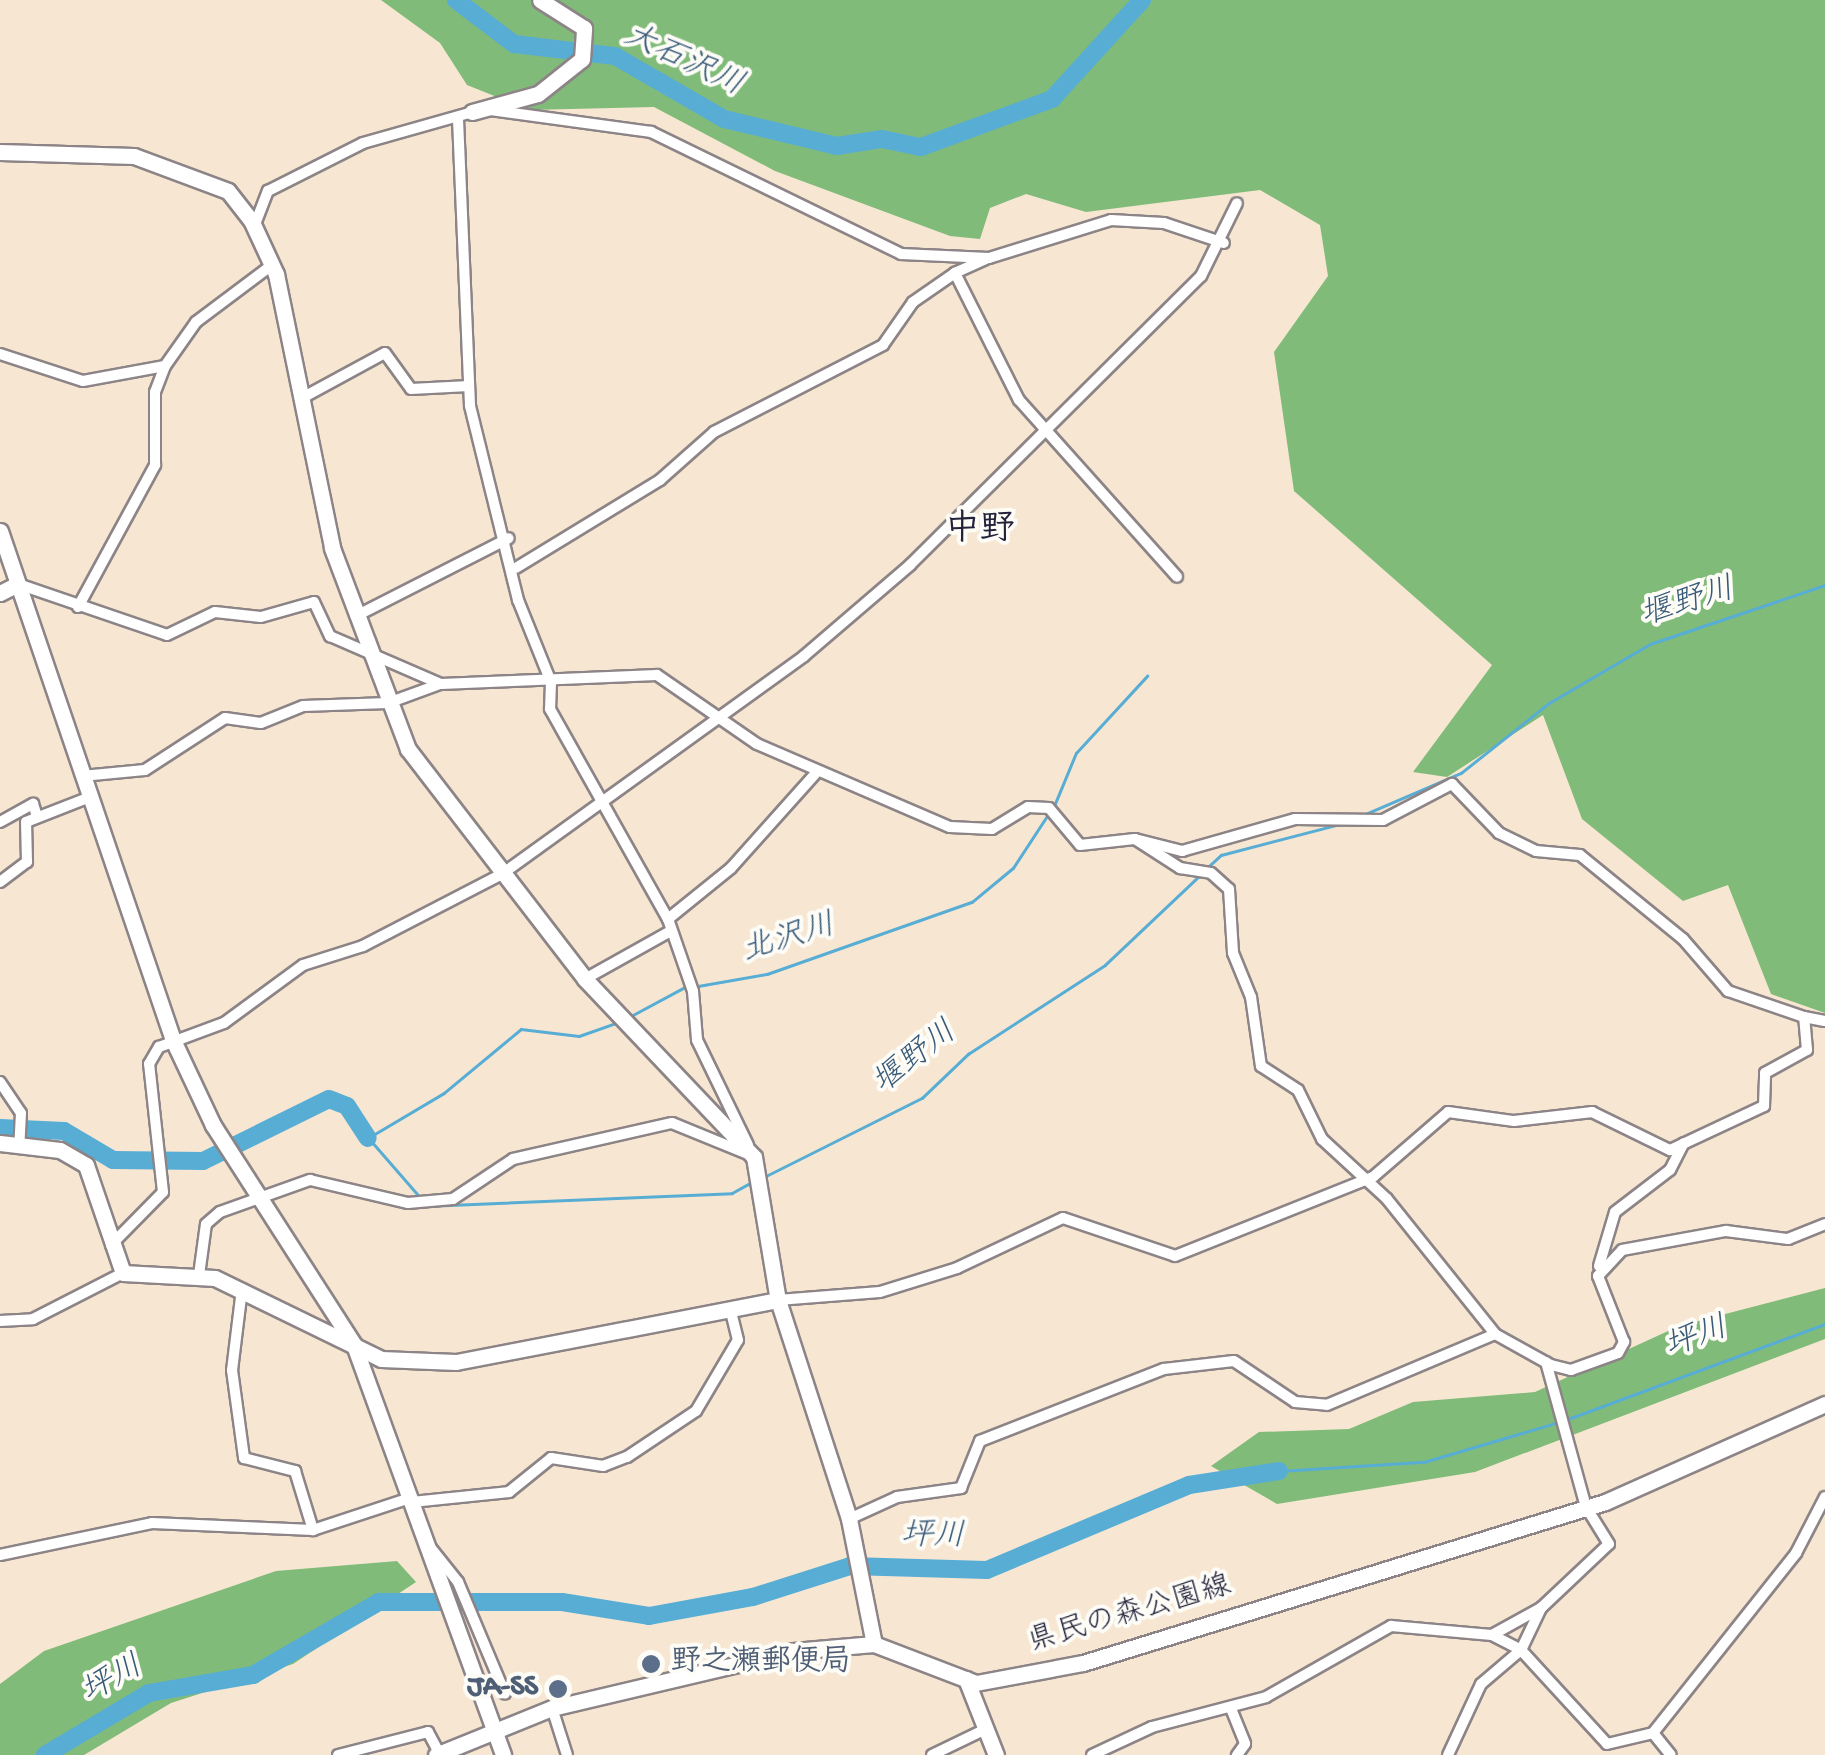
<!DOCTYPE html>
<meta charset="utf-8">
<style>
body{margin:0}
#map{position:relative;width:1825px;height:1755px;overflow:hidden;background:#f7e7d2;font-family:"Gochi Hand","Klee One",sans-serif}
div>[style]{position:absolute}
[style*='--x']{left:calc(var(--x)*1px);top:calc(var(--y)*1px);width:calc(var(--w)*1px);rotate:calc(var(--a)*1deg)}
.forest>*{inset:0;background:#80bb79}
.stream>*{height:2.5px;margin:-1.25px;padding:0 1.25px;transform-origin:1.25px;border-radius:1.25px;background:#58add5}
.river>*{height:18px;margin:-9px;padding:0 9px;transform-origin:9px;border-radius:9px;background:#58add5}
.roads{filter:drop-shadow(2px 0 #8c8486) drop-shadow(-2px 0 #8c8486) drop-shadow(0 2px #8c8486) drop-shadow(0 -2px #8c8486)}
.street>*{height:10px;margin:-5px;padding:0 5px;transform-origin:5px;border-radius:5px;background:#fff}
.secondary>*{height:15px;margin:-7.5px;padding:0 7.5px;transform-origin:7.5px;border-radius:7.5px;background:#fff}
.dots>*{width:28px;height:28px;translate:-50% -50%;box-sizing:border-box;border:5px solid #fdfcf7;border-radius:50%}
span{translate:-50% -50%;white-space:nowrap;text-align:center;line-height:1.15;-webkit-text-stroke:8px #fdfcf7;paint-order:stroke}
.street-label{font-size:30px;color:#22223b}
.service-label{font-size:30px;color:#4e5e75;font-weight:700}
.left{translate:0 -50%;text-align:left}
.right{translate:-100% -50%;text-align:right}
.water-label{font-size:32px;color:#385a79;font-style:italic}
.quarter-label{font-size:35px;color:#22223b;font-weight:700}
</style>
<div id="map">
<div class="forest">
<div style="clip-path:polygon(381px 0,1825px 0,1825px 1013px,1771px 994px,1728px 885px,1683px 901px,1582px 819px,1543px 715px,1447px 777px,1413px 772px,1492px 665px,1294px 491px,1274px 352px,1328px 276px,1320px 225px,1260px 190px,1086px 212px,1026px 194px,990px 208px,980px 239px,950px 236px,775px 171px,654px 107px,529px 110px,467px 85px,440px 43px)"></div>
<div style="clip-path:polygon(1825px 1288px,1825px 1339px,1475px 1472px,1277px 1504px,1211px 1466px,1259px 1432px,1349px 1429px,1413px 1402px,1535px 1392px,1679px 1326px)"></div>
<div style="clip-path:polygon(397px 1561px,416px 1582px,293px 1664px,171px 1703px,84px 1755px,0 1755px,0 1684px,44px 1651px,276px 1571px)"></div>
</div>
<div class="stream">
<div style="--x:1054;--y:806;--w:57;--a:-67.5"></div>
<div style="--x:1076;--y:753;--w:105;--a:-47.3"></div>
<div style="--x:1361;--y:816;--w:109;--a:-23.3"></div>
<div style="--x:1461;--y:773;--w:112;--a:-38.5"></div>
<div style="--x:1549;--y:703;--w:117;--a:-30.3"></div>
<div style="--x:1650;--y:644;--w:185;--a:-18.6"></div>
<div style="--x:1207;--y:868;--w:19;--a:-43"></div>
<div style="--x:1221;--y:855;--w:123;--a:-14.6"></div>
<div style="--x:698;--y:986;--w:70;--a:-9.9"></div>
<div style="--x:767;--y:974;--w:217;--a:-19.4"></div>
<div style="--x:972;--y:902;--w:53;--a:-39.7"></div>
<div style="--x:1013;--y:868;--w:66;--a:-56.8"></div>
<div style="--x:631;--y:1016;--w:61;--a:-28.2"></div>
<div style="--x:764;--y:1177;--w:177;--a:-26.6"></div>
<div style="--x:922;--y:1098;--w:64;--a:-43.7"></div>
<div style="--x:968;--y:1054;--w:163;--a:-33"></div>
<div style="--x:1105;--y:965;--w:128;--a:-43.4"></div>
<div style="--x:421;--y:1199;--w:81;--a:-131"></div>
<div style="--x:368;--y:1138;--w:88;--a:-30.6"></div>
<div style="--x:444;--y:1093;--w:100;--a:-39.7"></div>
<div style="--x:521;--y:1029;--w:58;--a:6.9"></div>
<div style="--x:579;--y:1036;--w:42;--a:-19.3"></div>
<div style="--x:426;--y:1206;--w:306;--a:-2.4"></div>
<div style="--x:732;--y:1193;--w:23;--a:-29"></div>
<div style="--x:1568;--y:1419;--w:274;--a:-20.3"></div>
<div style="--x:1279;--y:1471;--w:145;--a:-3.6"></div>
<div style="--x:1424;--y:1462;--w:138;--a:-16.5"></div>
</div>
<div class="river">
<div style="--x:456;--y:0;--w:73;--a:37.2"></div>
<div style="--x:514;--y:44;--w:102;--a:6.8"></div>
<div style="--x:615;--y:56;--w:126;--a:30"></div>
<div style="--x:724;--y:119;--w:116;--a:13.4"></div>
<div style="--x:837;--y:146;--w:46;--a:-8.8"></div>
<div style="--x:882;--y:139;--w:40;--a:12"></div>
<div style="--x:921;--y:147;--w:140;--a:-20.1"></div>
<div style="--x:1052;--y:99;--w:134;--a:-47.7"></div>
<div style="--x:0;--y:1128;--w:64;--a:2.7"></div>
<div style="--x:64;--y:1131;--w:57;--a:30.6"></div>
<div style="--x:113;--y:1160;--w:90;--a:0.6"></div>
<div style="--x:203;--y:1161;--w:140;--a:-26.2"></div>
<div style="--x:329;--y:1099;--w:19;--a:21"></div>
<div style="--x:347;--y:1106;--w:38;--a:57"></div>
<div style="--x:45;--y:1755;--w:121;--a:-30.8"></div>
<div style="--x:149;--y:1693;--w:106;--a:-9.8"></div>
<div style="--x:253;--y:1675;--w:146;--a:-30.1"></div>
<div style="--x:379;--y:1602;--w:183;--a:0"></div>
<div style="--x:562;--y:1602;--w:88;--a:9.1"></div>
<div style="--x:649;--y:1616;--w:106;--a:-10.4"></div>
<div style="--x:753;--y:1597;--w:102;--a:-17.7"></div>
<div style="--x:850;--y:1566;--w:137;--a:1.7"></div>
<div style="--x:987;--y:1570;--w:219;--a:-22.8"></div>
<div style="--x:1189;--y:1485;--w:91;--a:-8.8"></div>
</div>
<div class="roads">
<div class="street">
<div style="--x:458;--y:119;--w:287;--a:87.6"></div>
<div style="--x:470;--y:406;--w:200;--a:76.1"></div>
<div style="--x:518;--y:600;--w:88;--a:68.1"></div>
<div style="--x:551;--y:682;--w:27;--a:92"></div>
<div style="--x:550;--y:709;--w:241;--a:60.7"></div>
<div style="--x:668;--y:919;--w:76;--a:70.9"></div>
<div style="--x:693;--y:991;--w:49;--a:85.3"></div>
<div style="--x:697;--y:1040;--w:117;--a:64.1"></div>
<div style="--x:254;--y:227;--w:39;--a:-69"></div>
<div style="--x:268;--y:191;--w:106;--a:-26.8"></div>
<div style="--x:363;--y:143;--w:125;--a:-15.8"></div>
<div style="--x:483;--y:109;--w:170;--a:7.8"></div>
<div style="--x:651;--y:132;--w:278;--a:26"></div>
<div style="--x:901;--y:254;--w:88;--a:2.6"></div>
<div style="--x:989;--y:258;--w:128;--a:-17.3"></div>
<div style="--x:1111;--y:220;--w:53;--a:3.2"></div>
<div style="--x:1164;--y:223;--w:63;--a:18.4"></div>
<div style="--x:986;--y:259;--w:34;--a:156"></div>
<div style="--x:955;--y:273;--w:142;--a:63.3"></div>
<div style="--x:1019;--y:400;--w:237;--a:48.2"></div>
<div style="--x:0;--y:354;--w:87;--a:18"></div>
<div style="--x:83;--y:381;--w:83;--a:-10.4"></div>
<div style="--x:302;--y:398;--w:94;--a:-28.5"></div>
<div style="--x:385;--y:353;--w:44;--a:54.2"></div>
<div style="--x:411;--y:389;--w:58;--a:-3"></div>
<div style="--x:516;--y:568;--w:169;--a:-31.4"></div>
<div style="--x:660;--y:480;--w:72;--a:-41.6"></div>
<div style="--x:714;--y:432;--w:190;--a:-27.2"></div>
<div style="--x:883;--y:345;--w:52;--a:-55.1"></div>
<div style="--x:913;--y:302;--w:51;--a:-34.6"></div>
<div style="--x:18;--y:584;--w:157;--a:18.9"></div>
<div style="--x:167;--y:635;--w:53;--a:-25.6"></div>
<div style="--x:215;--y:612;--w:46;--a:6.2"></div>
<div style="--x:261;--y:617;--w:55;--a:-15.8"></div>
<div style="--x:314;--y:602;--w:38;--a:65"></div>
<div style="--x:330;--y:636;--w:121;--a:23.4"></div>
<div style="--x:441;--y:684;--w:216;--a:-2.4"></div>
<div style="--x:657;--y:675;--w:121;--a:34.6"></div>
<div style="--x:757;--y:744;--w:210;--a:23.3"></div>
<div style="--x:950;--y:827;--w:42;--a:2.7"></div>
<div style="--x:992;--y:829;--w:42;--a:-31.4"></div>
<div style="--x:1028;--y:807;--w:21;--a:3"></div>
<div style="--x:1049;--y:808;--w:48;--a:50"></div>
<div style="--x:1080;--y:845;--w:55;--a:-6.2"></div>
<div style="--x:1135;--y:839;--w:54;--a:32.8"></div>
<div style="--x:1180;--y:868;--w:31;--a:9"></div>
<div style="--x:1211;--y:873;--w:24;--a:42"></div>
<div style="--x:1229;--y:889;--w:64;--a:86.4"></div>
<div style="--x:1233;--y:953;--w:48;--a:67.8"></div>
<div style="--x:1251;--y:997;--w:70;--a:81.8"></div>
<div style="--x:1261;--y:1066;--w:44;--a:33"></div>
<div style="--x:1298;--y:1090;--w:55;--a:63.9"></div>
<div style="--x:1322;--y:1139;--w:88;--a:42.7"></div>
<div style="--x:1387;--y:1199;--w:173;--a:51.3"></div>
<div style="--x:1495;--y:1334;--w:64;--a:29"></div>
<div style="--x:1551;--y:1365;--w:21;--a:14"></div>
<div style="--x:1571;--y:1370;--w:50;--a:-19.9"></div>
<div style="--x:1618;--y:1353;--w:13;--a:-61"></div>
<div style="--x:1624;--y:1342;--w:71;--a:-111.5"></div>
<div style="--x:1598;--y:1276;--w:35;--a:-47"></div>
<div style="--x:1622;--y:1250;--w:106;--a:-10.4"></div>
<div style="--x:1726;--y:1231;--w:63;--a:7.4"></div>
<div style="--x:1788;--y:1239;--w:40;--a:-22"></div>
<div style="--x:78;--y:607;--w:162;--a:-61.5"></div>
<div style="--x:155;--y:465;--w:73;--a:-90"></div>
<div style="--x:155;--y:392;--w:28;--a:-69"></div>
<div style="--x:165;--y:366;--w:54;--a:-54.8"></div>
<div style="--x:196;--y:322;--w:95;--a:-36.9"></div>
<div style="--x:358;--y:615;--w:169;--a:-27"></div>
<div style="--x:82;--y:776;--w:63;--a:-5.4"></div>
<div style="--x:145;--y:770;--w:95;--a:-33"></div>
<div style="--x:225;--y:718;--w:36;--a:8"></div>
<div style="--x:261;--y:723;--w:45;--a:-22"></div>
<div style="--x:303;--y:706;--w:85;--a:-2"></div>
<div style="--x:388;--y:703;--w:55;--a:-20.1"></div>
<div style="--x:0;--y:822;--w:38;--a:-29"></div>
<div style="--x:33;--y:804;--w:13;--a:72"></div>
<div style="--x:1135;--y:839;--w:49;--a:14.3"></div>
<div style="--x:1182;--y:851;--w:117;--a:-15.8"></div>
<div style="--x:1295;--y:819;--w:88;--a:0.7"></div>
<div style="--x:1383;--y:820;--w:78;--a:-27.6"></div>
<div style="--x:1452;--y:784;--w:68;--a:46.2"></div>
<div style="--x:1499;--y:833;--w:41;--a:25.9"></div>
<div style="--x:1536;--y:851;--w:44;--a:5.2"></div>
<div style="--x:1580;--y:855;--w:133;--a:39.2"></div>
<div style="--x:1683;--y:939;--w:69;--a:49.1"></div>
<div style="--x:1728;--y:991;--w:80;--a:18.9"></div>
<div style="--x:0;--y:882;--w:34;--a:-37"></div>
<div style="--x:27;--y:862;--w:40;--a:-91.4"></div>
<div style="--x:26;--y:822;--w:69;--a:-21.3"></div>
<div style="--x:668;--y:919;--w:81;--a:-39"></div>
<div style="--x:731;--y:868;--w:126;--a:-48.2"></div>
<div style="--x:585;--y:979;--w:96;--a:-29.2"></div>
<div style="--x:0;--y:1082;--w:37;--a:56"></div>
<div style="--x:21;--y:1113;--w:33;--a:93"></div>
<div style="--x:111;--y:1245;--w:74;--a:-45.5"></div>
<div style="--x:163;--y:1192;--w:129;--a:-96.2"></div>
<div style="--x:149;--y:1064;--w:20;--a:-60"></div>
<div style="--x:159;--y:1047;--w:69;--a:-20.3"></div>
<div style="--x:224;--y:1023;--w:98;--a:-36.3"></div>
<div style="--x:303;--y:965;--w:63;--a:-17.6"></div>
<div style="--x:363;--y:946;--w:157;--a:-27.4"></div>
<div style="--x:502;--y:874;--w:372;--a:-35.8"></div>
<div style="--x:804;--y:656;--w:140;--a:-40.6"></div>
<div style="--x:910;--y:565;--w:410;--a:-44.8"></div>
<div style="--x:1201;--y:276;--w:81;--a:-63.7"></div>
<div style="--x:1599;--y:1266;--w:56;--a:-73.5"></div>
<div style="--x:1615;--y:1212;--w:69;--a:-37.4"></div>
<div style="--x:1670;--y:1170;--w:30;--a:-63"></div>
<div style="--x:199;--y:1275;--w:51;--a:-82.2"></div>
<div style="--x:206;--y:1224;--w:18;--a:-41"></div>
<div style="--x:220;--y:1212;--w:96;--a:-19.6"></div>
<div style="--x:310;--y:1180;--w:101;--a:13.2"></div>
<div style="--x:408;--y:1203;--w:45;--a:-5.1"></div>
<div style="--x:453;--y:1199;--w:72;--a:-33.7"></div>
<div style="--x:513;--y:1159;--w:163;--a:-12.8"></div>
<div style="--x:672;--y:1123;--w:79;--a:22.3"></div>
<div style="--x:242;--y:1289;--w:82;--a:97"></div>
<div style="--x:232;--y:1370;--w:89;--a:82.2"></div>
<div style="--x:244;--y:1458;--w:53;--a:14.3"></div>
<div style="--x:295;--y:1471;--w:62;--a:73"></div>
<div style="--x:778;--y:1300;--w:102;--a:-4.5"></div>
<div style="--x:880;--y:1292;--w:81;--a:-17.3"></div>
<div style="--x:957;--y:1268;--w:117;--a:-25.3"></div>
<div style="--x:1063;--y:1218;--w:118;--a:18.7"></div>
<div style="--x:1175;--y:1256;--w:213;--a:-21.8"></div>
<div style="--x:1373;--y:1177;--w:99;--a:-40.9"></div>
<div style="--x:1448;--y:1112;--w:67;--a:7.8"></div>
<div style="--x:1514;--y:1121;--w:79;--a:-6.6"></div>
<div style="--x:1592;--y:1112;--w:87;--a:26"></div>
<div style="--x:1670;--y:1150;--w:104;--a:-25.1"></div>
<div style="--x:1764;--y:1106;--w:33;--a:-88"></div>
<div style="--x:1765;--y:1073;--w:48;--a:-28.7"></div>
<div style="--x:1807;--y:1050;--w:33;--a:-95"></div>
<div style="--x:1804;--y:1017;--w:21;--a:11"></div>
<div style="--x:0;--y:1321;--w:33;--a:-3"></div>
<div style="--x:33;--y:1319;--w:101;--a:-27.1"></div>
<div style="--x:412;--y:1502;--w:98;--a:-5.9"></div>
<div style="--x:509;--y:1492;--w:54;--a:-39"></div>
<div style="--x:551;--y:1458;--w:53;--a:8.7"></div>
<div style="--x:603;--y:1466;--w:26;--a:-21"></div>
<div style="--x:627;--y:1457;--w:83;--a:-33.7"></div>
<div style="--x:696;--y:1411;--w:82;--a:-59.4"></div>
<div style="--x:738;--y:1340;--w:33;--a:-104"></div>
<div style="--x:849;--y:1519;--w:53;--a:-24.6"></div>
<div style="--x:897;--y:1497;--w:65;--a:-8"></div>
<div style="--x:961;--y:1488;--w:51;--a:-68"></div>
<div style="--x:980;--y:1441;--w:198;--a:-21.4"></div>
<div style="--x:1164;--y:1369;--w:70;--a:-6.5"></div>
<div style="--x:1234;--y:1361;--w:73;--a:33.9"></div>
<div style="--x:1295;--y:1402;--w:32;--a:5"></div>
<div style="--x:1327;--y:1405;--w:182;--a:-22.9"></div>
<div style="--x:427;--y:1543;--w:50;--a:51.5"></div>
<div style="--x:458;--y:1582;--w:121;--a:67.2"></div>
<div style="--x:0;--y:1555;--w:155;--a:-11.9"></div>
<div style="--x:152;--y:1523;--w:161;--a:2.5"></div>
<div style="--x:313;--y:1530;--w:102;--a:-18.3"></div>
<div style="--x:1492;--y:1635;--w:56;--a:-28.9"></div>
<div style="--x:1541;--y:1608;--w:93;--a:-43.3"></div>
<div style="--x:1609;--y:1544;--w:44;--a:-121.9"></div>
<div style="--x:1586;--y:1507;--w:150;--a:-105.4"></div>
<div style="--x:552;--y:1708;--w:49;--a:72.3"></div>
<div style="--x:1232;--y:1711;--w:35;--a:68"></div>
<div style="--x:1245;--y:1744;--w:14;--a:126"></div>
<div style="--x:1653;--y:1733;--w:230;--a:-51.5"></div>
<div style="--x:1796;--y:1553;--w:63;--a:-62.6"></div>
<div style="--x:338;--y:1755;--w:93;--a:-14.3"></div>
<div style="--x:428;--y:1732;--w:24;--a:62"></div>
<div style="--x:932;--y:1755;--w:58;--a:-25.7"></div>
<div style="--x:1092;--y:1755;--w:66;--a:-25"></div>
<div style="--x:1152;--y:1727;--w:118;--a:-14.7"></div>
<div style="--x:1266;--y:1697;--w:144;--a:-29.6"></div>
<div style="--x:1391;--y:1626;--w:101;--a:5.1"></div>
<div style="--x:1492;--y:1635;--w:33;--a:27"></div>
<div style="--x:1521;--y:1650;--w:127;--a:47.5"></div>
<div style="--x:1607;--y:1744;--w:47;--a:-13.4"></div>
<div style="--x:1653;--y:1733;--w:28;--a:51"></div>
<div style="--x:1448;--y:1755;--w:78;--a:-65.1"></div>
<div style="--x:1481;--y:1684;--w:52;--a:-40.4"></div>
<div style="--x:1521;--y:1650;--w:47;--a:-64.5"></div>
</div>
<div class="secondary">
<div style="--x:472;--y:112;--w:68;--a:-15.3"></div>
<div style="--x:538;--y:94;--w:56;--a:-38.5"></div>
<div style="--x:582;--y:59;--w:31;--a:-86"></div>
<div style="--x:584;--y:28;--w:52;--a:-147.5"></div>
<div style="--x:0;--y:152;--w:134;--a:1.7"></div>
<div style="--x:134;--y:156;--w:100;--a:20.4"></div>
<div style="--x:228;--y:191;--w:37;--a:52"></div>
<div style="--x:251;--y:220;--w:60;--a:65.2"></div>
<div style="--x:276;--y:274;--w:280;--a:78.4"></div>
<div style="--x:332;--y:548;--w:215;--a:69.3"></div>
<div style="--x:408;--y:749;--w:290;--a:52.4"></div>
<div style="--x:585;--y:979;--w:245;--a:46.5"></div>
<div style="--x:754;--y:1157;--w:145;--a:80.5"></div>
<div style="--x:778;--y:1300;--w:230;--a:72"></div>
<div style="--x:849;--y:1519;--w:127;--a:78.7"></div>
<div style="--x:0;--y:531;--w:538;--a:71.23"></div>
<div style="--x:173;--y:1040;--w:94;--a:64.8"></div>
<div style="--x:213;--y:1125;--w:261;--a:57.3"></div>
<div style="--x:354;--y:1345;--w:436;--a:70"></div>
<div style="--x:0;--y:593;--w:20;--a:-27"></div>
<div style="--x:0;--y:1143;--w:60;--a:6.7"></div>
<div style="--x:60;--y:1150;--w:30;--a:30"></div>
<div style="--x:86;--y:1165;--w:114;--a:71.1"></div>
<div style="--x:123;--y:1273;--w:92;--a:3.1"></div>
<div style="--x:215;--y:1278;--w:185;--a:26"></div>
<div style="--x:381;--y:1359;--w:75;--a:2.3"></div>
<div style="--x:456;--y:1362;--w:328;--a:-10.9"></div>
<div style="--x:966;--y:1679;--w:82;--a:68.5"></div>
<div style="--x:436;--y:1755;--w:125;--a:-22.1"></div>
<div style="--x:552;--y:1708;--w:248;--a:-13.3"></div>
<div style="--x:793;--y:1651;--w:81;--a:-4.9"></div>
<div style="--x:874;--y:1644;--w:109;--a:20.9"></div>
<div style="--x:976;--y:1683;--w:109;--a:-10.6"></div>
<div style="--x:1083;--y:1663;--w:546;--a:-17.14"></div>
<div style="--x:1605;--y:1502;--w:241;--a:-24"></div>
</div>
</div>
<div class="dots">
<div style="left:651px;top:1664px;background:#5c6f8a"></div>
<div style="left:558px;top:1689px;background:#5c6f8a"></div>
</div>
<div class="street-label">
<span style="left:1130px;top:1616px;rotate:-16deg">県民の森公園線</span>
</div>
<div class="service-label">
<span class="left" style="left:671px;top:1664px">野之瀬郵便局</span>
<span class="right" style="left:538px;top:1689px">JA-SS</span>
</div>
<div class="water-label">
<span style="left:683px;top:62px;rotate:25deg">大石沢川</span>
<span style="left:1688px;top:604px;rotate:-17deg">堰野川</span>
<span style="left:789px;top:940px;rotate:-17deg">北沢川</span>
<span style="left:916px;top:1059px;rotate:-38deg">堰野川</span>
<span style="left:1697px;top:1339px;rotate:-20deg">坪川</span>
<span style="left:933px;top:1538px;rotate:1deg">坪川</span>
<span style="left:113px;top:1681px;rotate:-29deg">坪川</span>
</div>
<div class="quarter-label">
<span style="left:980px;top:532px">中野</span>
</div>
</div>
